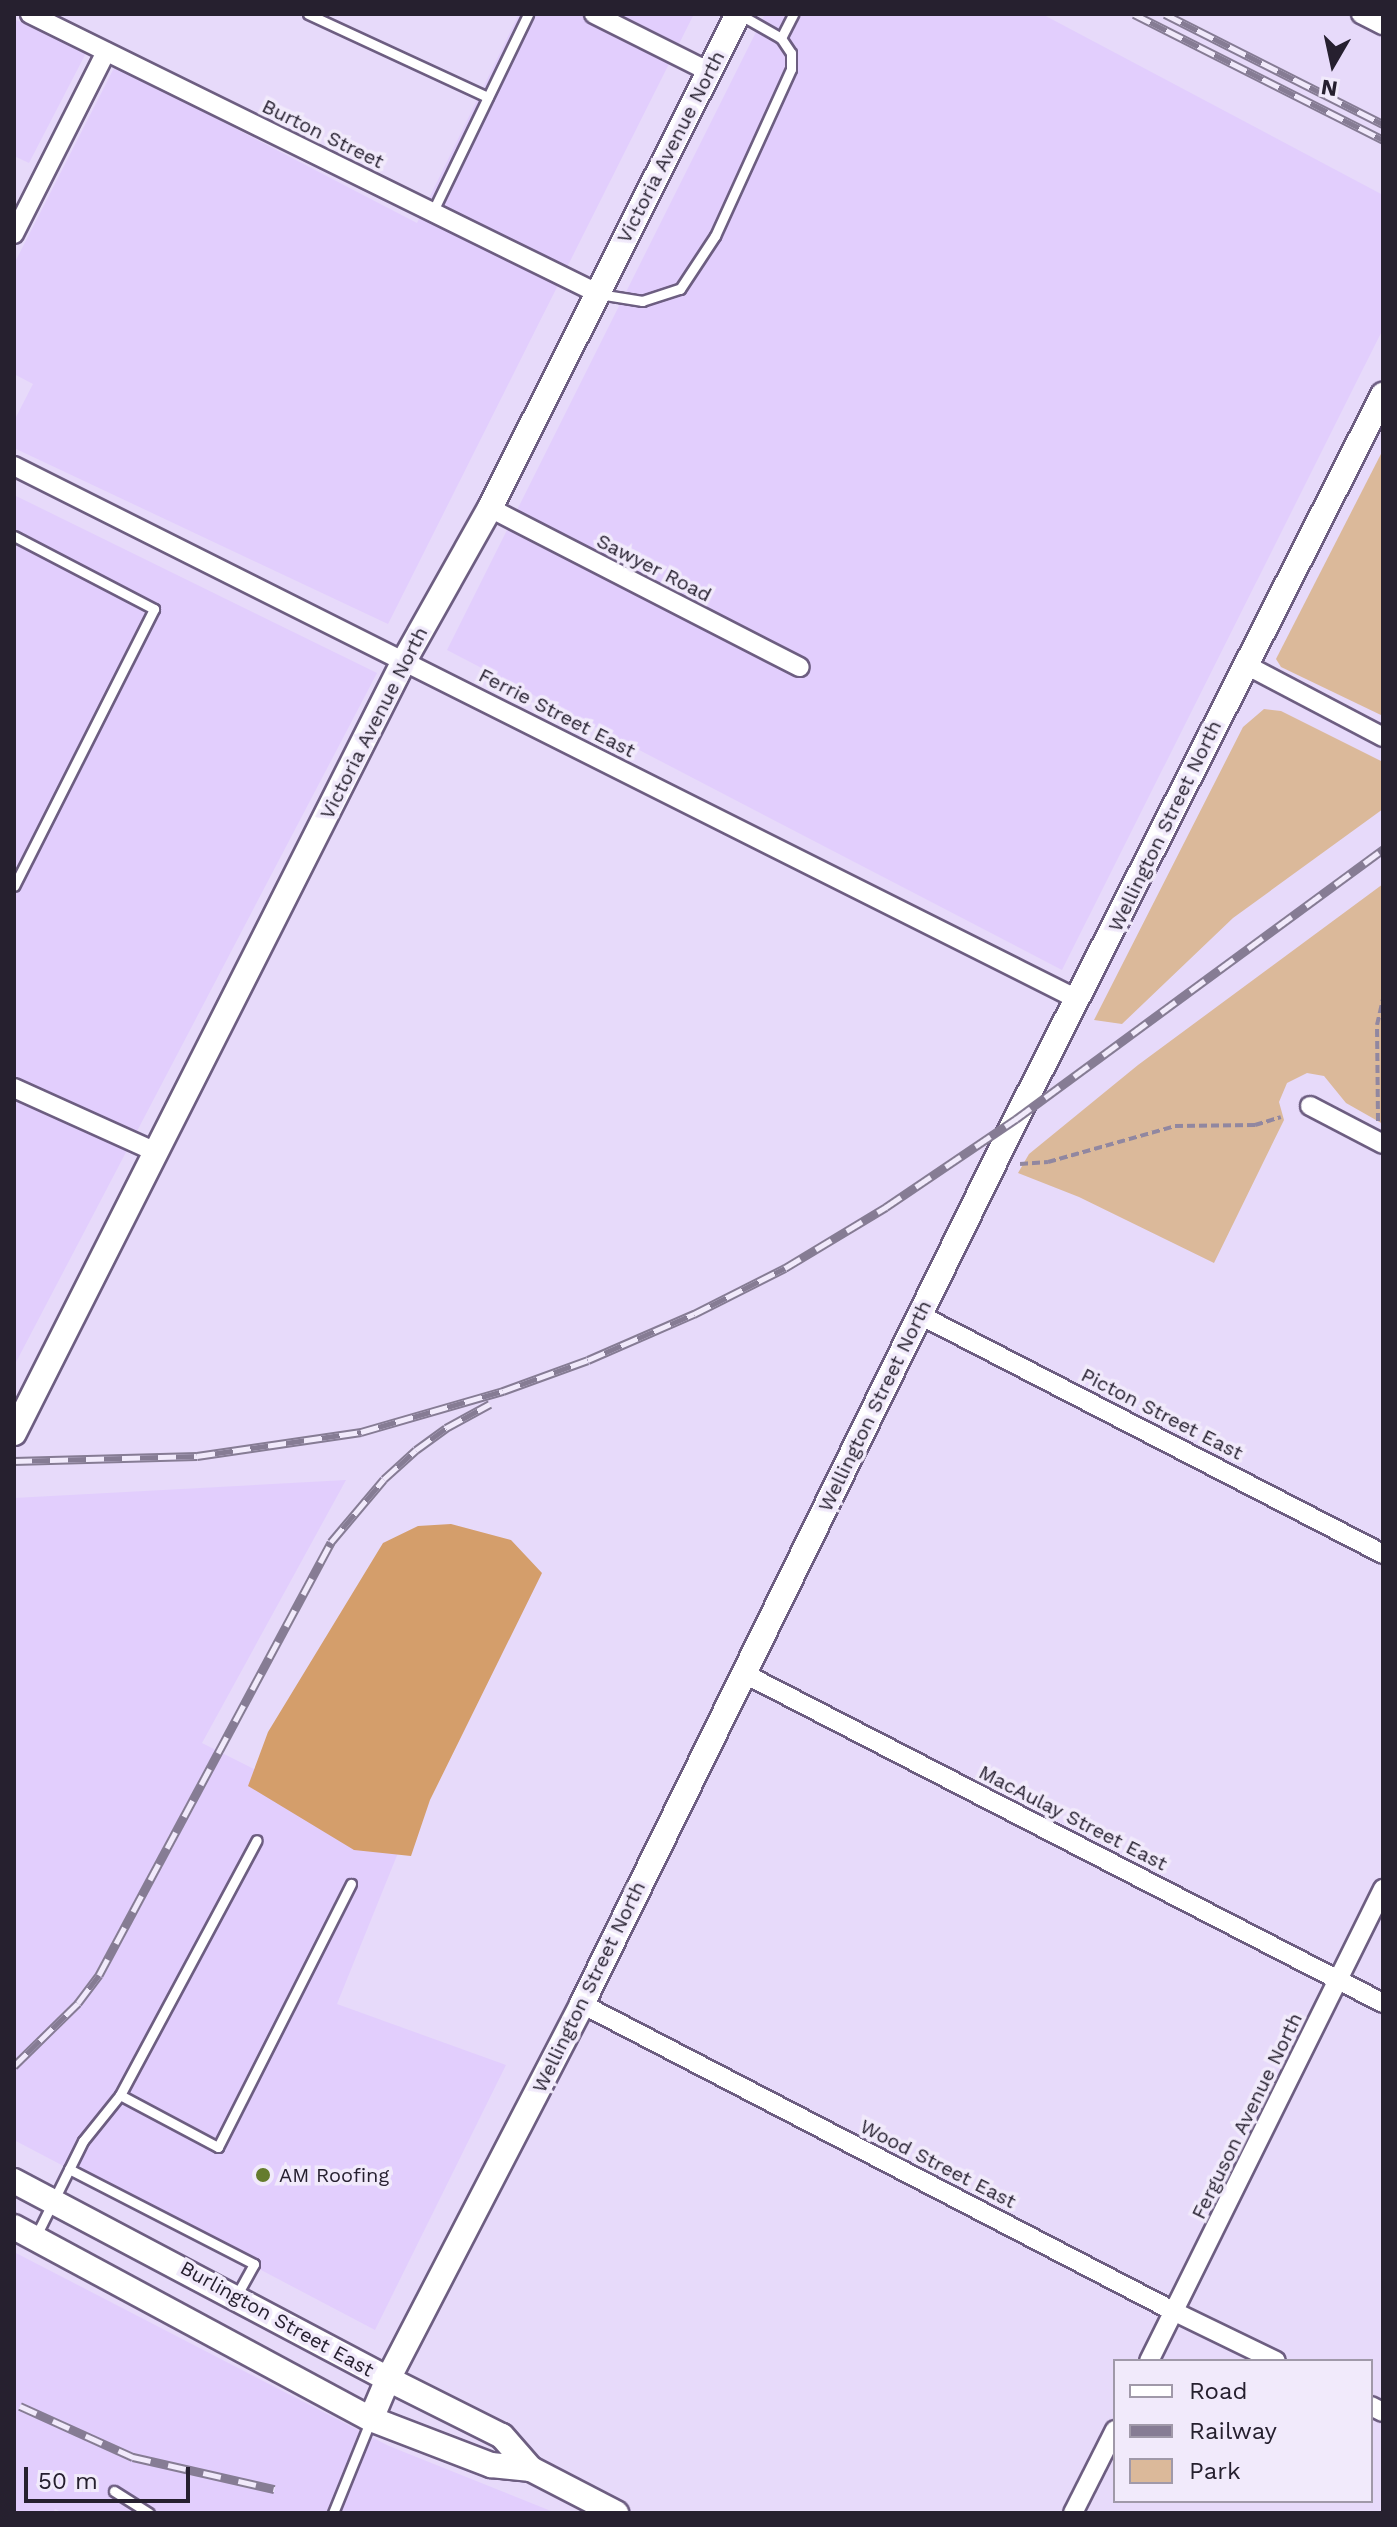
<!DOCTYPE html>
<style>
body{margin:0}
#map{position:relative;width:1397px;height:2527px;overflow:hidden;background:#e7dafa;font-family:"Work Sans",sans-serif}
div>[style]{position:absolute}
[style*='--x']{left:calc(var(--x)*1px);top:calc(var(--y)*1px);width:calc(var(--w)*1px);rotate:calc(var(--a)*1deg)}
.built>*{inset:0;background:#e2cefd}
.green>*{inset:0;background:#dbb99a}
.forest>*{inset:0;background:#d49e6b}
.path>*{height:4px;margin-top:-2px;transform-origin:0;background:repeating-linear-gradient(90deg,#9187a0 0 8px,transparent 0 12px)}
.roads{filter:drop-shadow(2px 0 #6d5e81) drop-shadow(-2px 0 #6d5e81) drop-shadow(0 2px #6d5e81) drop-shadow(0 -2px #6d5e81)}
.lane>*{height:9px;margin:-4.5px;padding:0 4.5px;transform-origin:4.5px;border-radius:4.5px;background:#fff}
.street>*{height:18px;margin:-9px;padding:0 9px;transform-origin:9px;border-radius:9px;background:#fff}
.secondary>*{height:24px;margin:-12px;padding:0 12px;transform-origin:12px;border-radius:12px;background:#fff}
.rail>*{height:9px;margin-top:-4.5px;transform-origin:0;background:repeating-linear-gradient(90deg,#f1eafb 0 18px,#867c94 0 36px);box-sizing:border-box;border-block:2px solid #867c94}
.dots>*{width:22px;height:22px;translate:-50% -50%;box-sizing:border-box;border:4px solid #f1eafb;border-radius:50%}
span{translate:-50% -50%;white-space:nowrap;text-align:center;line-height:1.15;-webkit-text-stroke:7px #f1eafb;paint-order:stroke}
.street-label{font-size:20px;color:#26202f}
.poi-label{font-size:20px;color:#26202f}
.left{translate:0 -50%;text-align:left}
.frame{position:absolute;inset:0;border:16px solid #26202f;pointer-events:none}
.legend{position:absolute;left:1113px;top:2359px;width:260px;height:144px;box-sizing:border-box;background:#f1eafb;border:2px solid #a099a9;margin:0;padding:10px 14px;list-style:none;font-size:24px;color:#26202f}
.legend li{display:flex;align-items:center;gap:16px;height:40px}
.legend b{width:40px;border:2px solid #a099a9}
.north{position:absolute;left:1293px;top:24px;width:80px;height:80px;-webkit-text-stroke:6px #f1eafb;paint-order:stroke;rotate:189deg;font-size:22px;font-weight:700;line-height:32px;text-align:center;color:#26202f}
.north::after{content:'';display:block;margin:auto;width:28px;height:36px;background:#26202f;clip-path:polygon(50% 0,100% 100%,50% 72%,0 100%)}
.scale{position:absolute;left:24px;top:2467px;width:166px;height:36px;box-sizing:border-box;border:4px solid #26202f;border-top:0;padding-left:10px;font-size:24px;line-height:28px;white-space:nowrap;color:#26202f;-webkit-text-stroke:6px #f1eafb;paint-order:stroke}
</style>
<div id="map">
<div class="built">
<div style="clip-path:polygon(519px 14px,694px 14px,388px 624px,14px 448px,14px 421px,33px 384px,14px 374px,14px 264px,115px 66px,417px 223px)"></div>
<div style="clip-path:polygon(765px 14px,1042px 14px,1383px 195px,1383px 329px,1062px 970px,447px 650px)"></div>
<div style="clip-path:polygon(14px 19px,86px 53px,29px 163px,14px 156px)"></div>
<div style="clip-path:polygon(14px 495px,377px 673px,14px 1366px)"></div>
<div style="clip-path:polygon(346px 1480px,202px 1743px,402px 1843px,337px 2004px,506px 2065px,375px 2330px,14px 2140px,14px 1498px)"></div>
<div style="clip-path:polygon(14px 2252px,389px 2446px,556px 2513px,63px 2513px,55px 2509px,53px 2513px,14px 2513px)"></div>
</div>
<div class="green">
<div style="clip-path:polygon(1383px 450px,1383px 716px,1281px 667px,1276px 659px)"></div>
<div style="clip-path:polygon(1264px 709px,1281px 711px,1383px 762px,1383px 809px,1233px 918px,1122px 1024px,1094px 1020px,1243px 727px)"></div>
<div style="clip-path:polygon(1383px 884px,1383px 1124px,1346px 1103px,1324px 1076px,1307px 1073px,1287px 1083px,1279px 1102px,1284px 1120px,1214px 1263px,1079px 1197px,1018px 1173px,1029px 1154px,1138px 1065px)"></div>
</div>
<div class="forest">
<div style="clip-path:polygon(451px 1524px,511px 1540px,542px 1573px,430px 1800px,411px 1856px,354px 1850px,248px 1786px,268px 1732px,383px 1543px,418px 1526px)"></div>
</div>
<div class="path">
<div style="--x:1378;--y:1121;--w:96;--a:-90.6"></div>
<div style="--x:1377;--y:1025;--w:26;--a:-77"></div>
<div style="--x:1020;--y:1164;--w:28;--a:-4"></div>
<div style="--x:1048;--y:1162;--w:132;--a:-15.8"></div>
<div style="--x:1175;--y:1126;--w:80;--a:-0.7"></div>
<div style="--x:1255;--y:1125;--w:27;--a:-17"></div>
</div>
<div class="roads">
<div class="lane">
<div style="--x:308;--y:14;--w:198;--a:24.8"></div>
<div style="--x:781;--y:38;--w:27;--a:-63"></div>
<div style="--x:432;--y:213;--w:221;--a:-64.2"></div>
<div style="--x:599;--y:294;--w:44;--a:9.2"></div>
<div style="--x:642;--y:301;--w:40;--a:-18"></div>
<div style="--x:680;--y:289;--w:64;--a:-56.6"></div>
<div style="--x:715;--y:236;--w:183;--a:-65.5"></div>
<div style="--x:791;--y:69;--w:16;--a:-90"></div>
<div style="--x:791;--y:53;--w:18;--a:-124"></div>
<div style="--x:781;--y:38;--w:48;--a:-150.3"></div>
<div style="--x:14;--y:536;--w:158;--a:27.5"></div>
<div style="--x:154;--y:609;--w:310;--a:116.8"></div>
<div style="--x:120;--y:2095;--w:111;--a:28"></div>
<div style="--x:218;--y:2147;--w:295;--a:-63.2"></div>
<div style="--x:69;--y:2169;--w:208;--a:27.2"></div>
<div style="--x:254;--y:2264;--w:38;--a:119"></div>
<div style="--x:35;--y:2238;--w:108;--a:-63.7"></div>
<div style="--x:83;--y:2141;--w:59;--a:-51.2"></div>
<div style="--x:120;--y:2095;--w:289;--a:-61.8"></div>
<div style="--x:114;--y:2491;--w:41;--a:32.2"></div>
<div style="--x:333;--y:2513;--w:98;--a:-67.9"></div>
</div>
<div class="street">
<div style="--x:30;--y:14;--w:632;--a:26.2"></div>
<div style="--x:594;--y:14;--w:130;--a:26.6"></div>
<div style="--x:1361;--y:14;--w:25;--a:27"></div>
<div style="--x:14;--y:234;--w:204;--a:-63.2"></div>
<div style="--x:14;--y:466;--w:1191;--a:26.63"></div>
<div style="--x:490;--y:508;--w:348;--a:27.2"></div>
<div style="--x:1246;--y:665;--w:155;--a:27.7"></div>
<div style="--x:14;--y:1088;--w:158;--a:24.3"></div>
<div style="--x:1310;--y:1106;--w:82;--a:27.5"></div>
<div style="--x:920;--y:1315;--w:521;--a:27.3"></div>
<div style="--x:743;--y:1673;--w:720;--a:27.28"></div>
<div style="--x:582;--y:2004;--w:668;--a:27.45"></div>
<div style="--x:1175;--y:2312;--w:112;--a:25.9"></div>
<div style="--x:1149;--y:2361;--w:527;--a:-63.63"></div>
<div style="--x:1371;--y:2406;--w:13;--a:27"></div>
<div style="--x:1073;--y:2513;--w:93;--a:-63.2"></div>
</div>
<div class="secondary">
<div style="--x:14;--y:1433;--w:865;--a:-63.2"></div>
<div style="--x:404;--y:661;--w:176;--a:-60.7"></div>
<div style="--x:490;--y:508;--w:553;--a:-63.34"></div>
<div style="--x:14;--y:2181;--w:423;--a:27.9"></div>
<div style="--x:388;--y:2379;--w:127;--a:26.6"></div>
<div style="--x:502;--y:2436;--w:44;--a:48.7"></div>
<div style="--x:531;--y:2469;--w:96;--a:27.4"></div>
<div style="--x:14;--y:2227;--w:405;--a:28.3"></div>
<div style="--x:371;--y:2419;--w:129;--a:21"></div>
<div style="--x:491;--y:2465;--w:40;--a:5.7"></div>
<div style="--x:371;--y:2419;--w:43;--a:-67"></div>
<div style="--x:388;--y:2379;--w:422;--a:-62.6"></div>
<div style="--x:582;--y:2004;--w:986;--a:-63.88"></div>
<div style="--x:1016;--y:1119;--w:812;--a:-63.12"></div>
</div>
</div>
<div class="rail">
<div style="--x:1134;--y:14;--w:279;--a:26.8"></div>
<div style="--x:1165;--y:14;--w:244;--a:26.8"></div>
<div style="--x:14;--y:1461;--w:183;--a:-1.6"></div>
<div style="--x:197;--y:1456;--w:166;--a:-8.3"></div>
<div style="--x:361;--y:1432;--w:148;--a:-16.1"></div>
<div style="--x:503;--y:1391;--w:90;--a:-20"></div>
<div style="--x:588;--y:1360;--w:116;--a:-23.5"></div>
<div style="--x:694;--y:1314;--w:102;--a:-26.8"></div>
<div style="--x:785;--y:1268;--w:118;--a:-31.1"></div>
<div style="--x:886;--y:1207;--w:157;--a:-34.1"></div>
<div style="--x:1016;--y:1119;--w:456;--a:-36.3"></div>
<div style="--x:14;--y:2066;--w:90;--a:-44.5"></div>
<div style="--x:78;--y:2003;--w:35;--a:-53"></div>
<div style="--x:99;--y:1975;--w:491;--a:-61.8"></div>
<div style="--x:331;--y:1542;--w:82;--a:-49.9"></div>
<div style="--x:384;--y:1479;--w:43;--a:-42.2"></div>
<div style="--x:416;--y:1450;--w:37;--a:-36"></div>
<div style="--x:446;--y:1428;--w:50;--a:-28.6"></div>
<div style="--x:20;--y:2406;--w:124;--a:24.3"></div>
<div style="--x:133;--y:2457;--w:145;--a:12.8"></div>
</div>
<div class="dots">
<div style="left:263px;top:2175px;background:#657c2d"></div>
</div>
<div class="street-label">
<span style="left:323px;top:134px;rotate:26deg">Burton Street</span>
<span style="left:671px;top:147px;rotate:-63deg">Victoria Avenue North</span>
<span style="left:654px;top:568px;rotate:27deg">Sawyer Road</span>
<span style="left:557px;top:713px;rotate:27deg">Ferrie Street East</span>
<span style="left:374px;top:723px;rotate:-63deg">Victoria Avenue North</span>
<span style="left:1165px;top:826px;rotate:-64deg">Wellington Street North</span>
<span style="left:875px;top:1406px;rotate:-64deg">Wellington Street North</span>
<span style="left:1162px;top:1414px;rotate:27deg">Picton Street East</span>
<span style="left:1073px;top:1818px;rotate:27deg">MacAulay Street East</span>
<span style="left:589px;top:1987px;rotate:-64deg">Wellington Street North</span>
<span style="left:1247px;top:2116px;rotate:-64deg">Ferguson Avenue North</span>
<span style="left:938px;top:2164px;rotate:27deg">Wood Street East</span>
<span style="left:277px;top:2319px;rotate:29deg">Burlington Street East</span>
</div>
<div class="poi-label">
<span class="left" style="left:279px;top:2175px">AM Roofing</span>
</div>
<div class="frame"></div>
<ul class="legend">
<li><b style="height:10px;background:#fff"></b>Road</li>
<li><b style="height:10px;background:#867c94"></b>Railway</li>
<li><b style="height:22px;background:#dbb99a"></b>Park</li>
</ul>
<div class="north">N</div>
<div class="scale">50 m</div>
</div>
